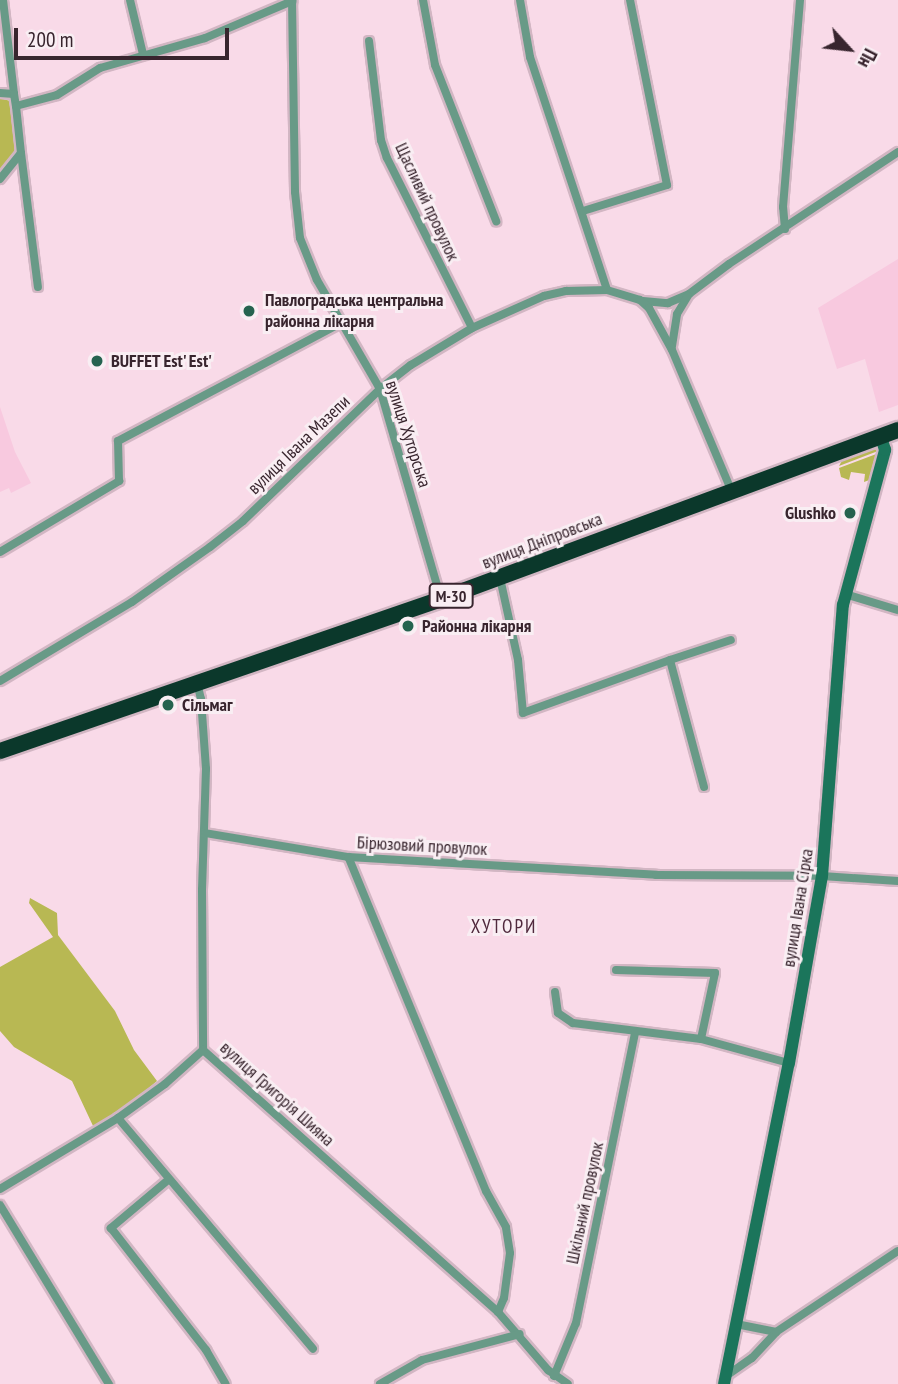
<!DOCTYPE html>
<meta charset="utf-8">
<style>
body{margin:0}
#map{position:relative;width:898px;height:1384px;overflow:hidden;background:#f9dae8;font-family:"PT Sans Narrow",sans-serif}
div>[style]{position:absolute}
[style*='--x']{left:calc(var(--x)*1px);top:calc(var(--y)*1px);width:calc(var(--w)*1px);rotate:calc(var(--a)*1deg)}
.built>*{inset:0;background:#f8c9df}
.green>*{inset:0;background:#b8b853}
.roads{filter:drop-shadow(2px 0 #d2b6c3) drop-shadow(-2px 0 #d2b6c3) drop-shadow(0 2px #d2b6c3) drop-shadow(0 -2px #d2b6c3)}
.street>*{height:8px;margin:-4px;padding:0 4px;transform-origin:4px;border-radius:4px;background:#689a87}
.secondary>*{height:12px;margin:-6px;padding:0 6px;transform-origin:6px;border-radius:6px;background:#1b755b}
.highway>*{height:16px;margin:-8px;padding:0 8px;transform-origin:8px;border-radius:8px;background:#0b382b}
.dots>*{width:19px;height:19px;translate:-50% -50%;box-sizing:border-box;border:4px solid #f9eef3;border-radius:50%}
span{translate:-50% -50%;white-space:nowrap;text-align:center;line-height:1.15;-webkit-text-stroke:6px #f9eef3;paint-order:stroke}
.shield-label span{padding:2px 5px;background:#f9eef3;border:2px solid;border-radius:5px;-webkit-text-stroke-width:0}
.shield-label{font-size:16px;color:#38252e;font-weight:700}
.street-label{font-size:18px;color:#38252e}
.poi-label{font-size:18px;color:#38252e;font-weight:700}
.left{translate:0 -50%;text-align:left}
.right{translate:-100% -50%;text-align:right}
.neighbourhood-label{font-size:19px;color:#50293d;letter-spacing:2px}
.north{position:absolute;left:814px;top:14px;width:70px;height:70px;-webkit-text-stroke:5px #f9eef3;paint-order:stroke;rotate:117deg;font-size:19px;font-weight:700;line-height:28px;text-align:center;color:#38252e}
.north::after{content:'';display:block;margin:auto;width:24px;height:32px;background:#38252e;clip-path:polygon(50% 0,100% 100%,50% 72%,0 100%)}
.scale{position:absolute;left:14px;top:28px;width:215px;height:32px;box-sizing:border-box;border:4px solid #38252e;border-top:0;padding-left:9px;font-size:21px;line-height:24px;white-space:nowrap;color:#38252e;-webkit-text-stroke:5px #f9eef3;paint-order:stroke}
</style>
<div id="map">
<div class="built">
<div style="clip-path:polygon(898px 259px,898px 405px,879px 412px,865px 359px,837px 369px,818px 308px)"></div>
<div style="clip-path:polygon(0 407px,15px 452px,31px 483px,11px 493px,9px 488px,0 492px)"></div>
</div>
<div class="green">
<div style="clip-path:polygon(0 98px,10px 101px,15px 152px,0 171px)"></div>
<div style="clip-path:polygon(873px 448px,878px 451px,839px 466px,843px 459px)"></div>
<div style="clip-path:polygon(879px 453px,872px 479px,864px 482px,865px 474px,851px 472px,849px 480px,841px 477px,839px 468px)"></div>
<div style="clip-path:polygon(30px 898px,57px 913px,58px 935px,115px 1011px,134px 1050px,157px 1081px,118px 1114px,94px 1128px,72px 1081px,14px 1047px,0 1031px,0 967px,53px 937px,29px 903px)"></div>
</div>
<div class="roads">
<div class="street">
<div style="--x:3;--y:0;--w:95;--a:83.3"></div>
<div style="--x:130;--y:0;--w:56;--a:76.5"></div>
<div style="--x:292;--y:0;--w:192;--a:89.1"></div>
<div style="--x:295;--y:192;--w:46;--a:83.8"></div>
<div style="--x:300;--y:238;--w:45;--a:68"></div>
<div style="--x:317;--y:280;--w:126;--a:60"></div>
<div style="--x:380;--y:389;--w:219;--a:73.8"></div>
<div style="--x:423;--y:0;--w:66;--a:79.5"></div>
<div style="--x:435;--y:65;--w:168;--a:68.6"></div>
<div style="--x:520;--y:0;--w:58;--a:80"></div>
<div style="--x:530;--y:57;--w:245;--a:71.7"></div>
<div style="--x:369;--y:41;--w:100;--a:83.1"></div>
<div style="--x:381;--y:140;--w:19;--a:72"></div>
<div style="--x:387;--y:158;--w:190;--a:63.4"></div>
<div style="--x:0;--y:93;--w:14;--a:4"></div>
<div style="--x:14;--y:94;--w:12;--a:81"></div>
<div style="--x:16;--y:106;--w:42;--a:-15"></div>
<div style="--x:57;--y:95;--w:51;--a:-32.1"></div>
<div style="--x:100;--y:68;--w:109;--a:-15.9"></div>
<div style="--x:205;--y:38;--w:95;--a:-23"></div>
<div style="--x:21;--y:153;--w:135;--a:82.8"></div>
<div style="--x:0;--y:179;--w:33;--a:-51"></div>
<div style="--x:21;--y:153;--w:47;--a:-96.1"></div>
<div style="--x:583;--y:211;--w:88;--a:-17.2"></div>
<div style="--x:667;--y:185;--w:189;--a:-101.3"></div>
<div style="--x:785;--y:229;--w:22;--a:-95"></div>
<div style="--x:783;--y:207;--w:208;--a:-85.3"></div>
<div style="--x:643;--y:301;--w:25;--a:5"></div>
<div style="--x:668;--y:303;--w:23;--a:-23"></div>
<div style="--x:689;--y:294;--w:50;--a:-36.9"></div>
<div style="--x:729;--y:264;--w:203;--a:-33.5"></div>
<div style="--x:672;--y:346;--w:32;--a:-81"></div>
<div style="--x:677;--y:314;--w:21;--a:-59"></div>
<div style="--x:0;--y:552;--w:139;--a:-30.8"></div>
<div style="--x:119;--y:481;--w:40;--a:-91.4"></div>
<div style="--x:118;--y:441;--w:252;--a:-27.9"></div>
<div style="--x:500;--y:578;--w:84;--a:77.6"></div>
<div style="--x:518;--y:660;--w:53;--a:84.6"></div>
<div style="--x:523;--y:713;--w:156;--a:-19.8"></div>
<div style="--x:845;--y:594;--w:55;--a:16.8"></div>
<div style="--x:0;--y:681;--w:154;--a:-30.9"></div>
<div style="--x:132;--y:602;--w:95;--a:-35.2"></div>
<div style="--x:210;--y:547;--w:42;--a:-38.2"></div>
<div style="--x:243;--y:521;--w:190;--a:-43.9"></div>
<div style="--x:380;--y:389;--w:39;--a:-38"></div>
<div style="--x:411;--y:365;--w:71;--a:-31.2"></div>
<div style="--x:472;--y:328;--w:79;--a:-24"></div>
<div style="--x:544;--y:296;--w:23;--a:-13"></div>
<div style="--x:566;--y:291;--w:41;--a:-1.4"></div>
<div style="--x:607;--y:290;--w:34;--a:17"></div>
<div style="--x:640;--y:300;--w:12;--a:42"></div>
<div style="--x:649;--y:308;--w:48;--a:61.3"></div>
<div style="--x:672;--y:350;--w:152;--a:67.1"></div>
<div style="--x:197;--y:682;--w:17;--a:77"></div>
<div style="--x:201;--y:699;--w:70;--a:85.9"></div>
<div style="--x:206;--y:769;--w:121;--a:91.9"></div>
<div style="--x:202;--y:890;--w:160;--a:89.6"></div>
<div style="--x:203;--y:1050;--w:395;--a:41.6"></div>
<div style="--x:498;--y:1312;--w:77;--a:49.2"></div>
<div style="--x:548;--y:1370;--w:24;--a:35"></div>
<div style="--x:704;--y:787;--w:131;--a:-105"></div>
<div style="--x:670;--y:660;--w:64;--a:-18.2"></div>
<div style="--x:205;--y:833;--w:145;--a:9.5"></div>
<div style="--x:616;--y:970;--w:99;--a:1.7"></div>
<div style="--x:715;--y:973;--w:67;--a:102"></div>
<div style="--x:555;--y:992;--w:21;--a:82"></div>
<div style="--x:558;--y:1013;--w:18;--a:34"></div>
<div style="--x:573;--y:1023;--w:129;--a:7.1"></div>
<div style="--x:701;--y:1039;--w:91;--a:15.3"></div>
<div style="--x:118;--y:1118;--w:302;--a:49.8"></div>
<div style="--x:168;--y:1180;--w:75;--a:139.9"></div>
<div style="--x:111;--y:1228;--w:155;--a:52.1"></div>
<div style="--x:206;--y:1350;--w:39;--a:60"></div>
<div style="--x:0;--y:1189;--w:138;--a:-31"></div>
<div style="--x:118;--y:1118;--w:58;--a:-35.9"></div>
<div style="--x:165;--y:1084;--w:51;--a:-41.8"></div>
<div style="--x:0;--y:1205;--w:210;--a:58.7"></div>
<div style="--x:498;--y:1312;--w:15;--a:-67"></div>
<div style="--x:504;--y:1298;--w:45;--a:-82.4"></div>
<div style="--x:510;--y:1253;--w:26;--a:-99"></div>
<div style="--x:506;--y:1227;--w:41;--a:-119.1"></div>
<div style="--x:486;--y:1191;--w:361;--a:-112.4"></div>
<div style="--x:348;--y:857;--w:309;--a:3.3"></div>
<div style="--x:656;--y:875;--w:166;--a:0.3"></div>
<div style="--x:822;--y:876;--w:76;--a:3.8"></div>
<div style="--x:736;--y:1324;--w:41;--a:11.3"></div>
<div style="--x:554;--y:1376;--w:57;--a:-67.5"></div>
<div style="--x:576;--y:1323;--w:296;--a:-78.5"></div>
<div style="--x:726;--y:1376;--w:32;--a:-35"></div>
<div style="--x:752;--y:1358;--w:35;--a:-47"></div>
<div style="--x:776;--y:1332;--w:146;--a:-33.6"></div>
<div style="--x:380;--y:1384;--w:48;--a:-29.7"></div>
<div style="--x:422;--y:1360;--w:101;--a:-14.9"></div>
</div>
<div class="secondary">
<div style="--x:724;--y:1384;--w:328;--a:-78.6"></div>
<div style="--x:789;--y:1063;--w:190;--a:-80"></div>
<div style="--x:822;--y:876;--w:272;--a:-85.6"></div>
<div style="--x:843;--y:605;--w:161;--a:-74.8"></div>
<div style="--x:885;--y:450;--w:14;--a:-107"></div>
</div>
<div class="highway">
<div style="--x:0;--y:751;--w:466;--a:-19"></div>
<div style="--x:441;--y:599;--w:487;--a:-20.3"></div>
</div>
</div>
<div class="dots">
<div style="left:249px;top:311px;background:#25634f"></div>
<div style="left:97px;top:361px;background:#25634f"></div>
<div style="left:850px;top:513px;background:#25634f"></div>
<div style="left:408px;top:626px;background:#25634f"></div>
<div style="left:168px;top:705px;background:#25634f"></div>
</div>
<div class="shield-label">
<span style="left:451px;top:596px">М-30</span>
</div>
<div class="street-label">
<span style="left:427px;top:202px;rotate:65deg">Щасливий провулок</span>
<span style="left:408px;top:434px;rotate:72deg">вулиця Хуторська</span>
<span style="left:299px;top:445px;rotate:-44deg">вулиця Івана Мазепи</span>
<span style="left:542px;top:541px;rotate:-21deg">вулиця Дніпровська</span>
<span style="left:422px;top:846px;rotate:3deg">Бірюзовий провулок</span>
<span style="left:798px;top:908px;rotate:-81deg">вулиця Івана Сірка</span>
<span style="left:277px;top:1094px;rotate:42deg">вулиця Григорія Шияна</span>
<span style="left:585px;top:1203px;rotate:-78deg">Шкільний провулок</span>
</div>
<div class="poi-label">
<span class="left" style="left:265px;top:311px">Павлоградська центральна<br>районна лікарня</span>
<span class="left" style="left:111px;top:361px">BUFFET Est' Est'</span>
<span class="right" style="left:836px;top:513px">Glushko</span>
<span class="left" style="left:422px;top:626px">Районна лікарня</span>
<span class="left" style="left:182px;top:705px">Сільмаг</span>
</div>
<div class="neighbourhood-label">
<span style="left:504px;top:927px">ХУТОРИ</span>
</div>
<div class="north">Пн</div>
<div class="scale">200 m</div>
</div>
